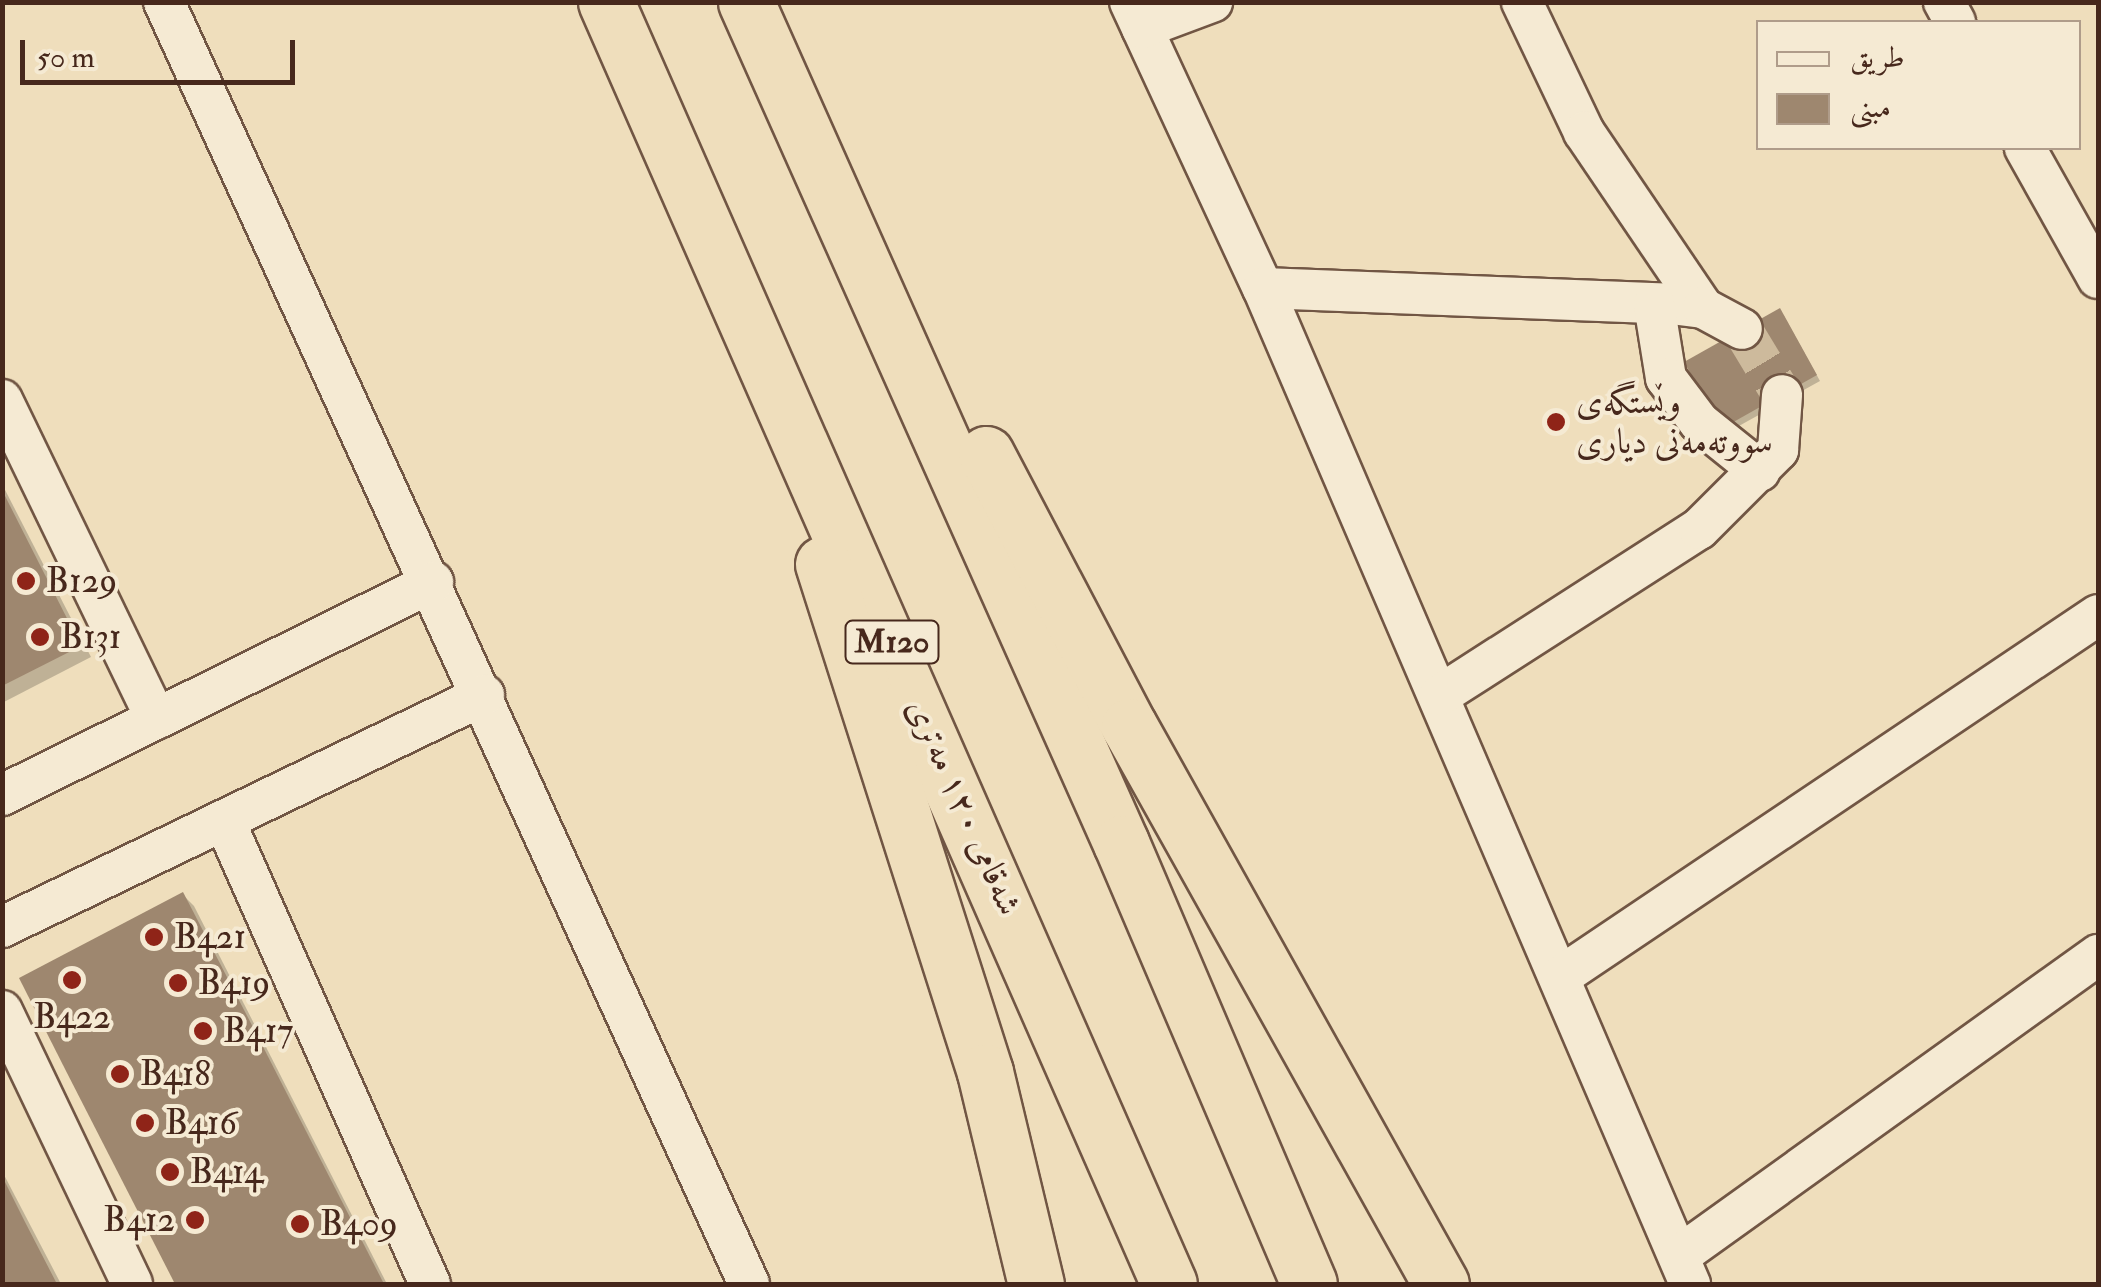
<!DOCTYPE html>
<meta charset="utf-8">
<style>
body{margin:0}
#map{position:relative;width:2101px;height:1287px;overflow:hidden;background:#efdebc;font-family:"IM FELL Double Pica",Amiri,serif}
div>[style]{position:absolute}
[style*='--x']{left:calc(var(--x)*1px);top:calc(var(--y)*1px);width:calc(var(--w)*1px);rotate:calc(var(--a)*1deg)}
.shadow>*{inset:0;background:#0003}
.building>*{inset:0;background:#9e876f}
.minor-tunnel>*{height:40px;margin-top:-20px;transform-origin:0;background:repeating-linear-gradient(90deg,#cdba9c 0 40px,transparent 0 60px)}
.roads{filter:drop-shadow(2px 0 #715644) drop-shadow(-2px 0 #715644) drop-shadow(0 2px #715644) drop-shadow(0 -2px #715644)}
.minor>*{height:40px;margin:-20px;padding:0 20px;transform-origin:20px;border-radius:20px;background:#f5ead3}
.highway>*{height:55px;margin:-27.5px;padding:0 27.5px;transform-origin:27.5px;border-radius:27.5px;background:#efdebc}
.dots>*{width:28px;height:28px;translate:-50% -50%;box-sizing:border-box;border:5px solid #f5ead3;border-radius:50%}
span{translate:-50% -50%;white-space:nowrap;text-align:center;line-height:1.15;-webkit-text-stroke:8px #f5ead3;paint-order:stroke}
.shield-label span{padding:2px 8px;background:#f5ead3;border:2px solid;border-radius:8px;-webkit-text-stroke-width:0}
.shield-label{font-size:32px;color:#47281c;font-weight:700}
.poi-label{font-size:35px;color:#47281c}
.left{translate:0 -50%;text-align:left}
.right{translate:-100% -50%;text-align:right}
.street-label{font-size:35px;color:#47281c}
.frame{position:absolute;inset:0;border:5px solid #47281c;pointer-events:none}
.legend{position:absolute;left:1756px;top:20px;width:325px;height:130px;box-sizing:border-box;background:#f5ead3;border:2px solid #af9c8a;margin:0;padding:12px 18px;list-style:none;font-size:30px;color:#47281c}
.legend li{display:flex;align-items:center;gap:20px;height:50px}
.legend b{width:50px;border:2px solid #af9c8a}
.scale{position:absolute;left:20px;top:40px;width:275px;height:45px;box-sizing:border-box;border:5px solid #47281c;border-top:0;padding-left:12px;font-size:30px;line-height:35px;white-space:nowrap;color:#47281c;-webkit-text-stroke:8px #f5ead3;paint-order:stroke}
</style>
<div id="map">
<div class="shadow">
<div style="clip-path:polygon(1784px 316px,1820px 381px,1728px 432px,1687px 362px)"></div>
<div style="clip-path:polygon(2px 484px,91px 657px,2px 703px)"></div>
<div style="clip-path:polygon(183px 895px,194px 906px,387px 1284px,178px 1284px,22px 979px)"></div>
<div style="clip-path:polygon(2px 1171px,61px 1284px,2px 1284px)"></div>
</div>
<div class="building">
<div style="clip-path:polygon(1780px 308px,1817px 375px,1721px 429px,1684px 362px)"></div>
<div style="clip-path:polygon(2px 490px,81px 646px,2px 686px)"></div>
<div style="clip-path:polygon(183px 892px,257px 1035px,384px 1284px,175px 1284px,66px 1071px,19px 978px)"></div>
<div style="clip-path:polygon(2px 1176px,25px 1222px,57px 1284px,2px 1284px)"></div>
</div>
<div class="minor-tunnel">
<div style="--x:1742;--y:329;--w:77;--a:58.8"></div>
</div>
<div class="roads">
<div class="minor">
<div style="--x:164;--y:2;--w:1409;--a:65.47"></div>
<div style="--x:1130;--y:2;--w:315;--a:65.1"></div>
<div style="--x:1263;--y:288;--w:1084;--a:66.79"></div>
<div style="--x:1522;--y:2;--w:144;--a:64.5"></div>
<div style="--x:1584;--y:132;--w:212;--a:55.9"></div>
<div style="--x:1944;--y:2;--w:23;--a:61"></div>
<div style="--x:1142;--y:28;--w:75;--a:-20.4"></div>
<div style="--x:2025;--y:148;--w:149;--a:60.7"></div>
<div style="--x:1263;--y:288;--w:408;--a:2.2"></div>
<div style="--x:1671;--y:304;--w:32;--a:7"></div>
<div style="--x:1703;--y:308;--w:44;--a:28.3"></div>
<div style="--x:1654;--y:304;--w:75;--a:80.8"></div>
<div style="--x:1666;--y:378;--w:55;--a:53.1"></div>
<div style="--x:1699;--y:422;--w:78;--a:38.8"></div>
<div style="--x:2;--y:400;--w:354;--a:64.2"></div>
<div style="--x:1440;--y:695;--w:308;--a:-32.7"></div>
<div style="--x:1699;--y:529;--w:112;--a:-45"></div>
<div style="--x:1778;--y:450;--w:55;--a:-85.8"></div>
<div style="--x:2;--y:795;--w:481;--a:-26.3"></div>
<div style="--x:224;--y:820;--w:508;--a:66.06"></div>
<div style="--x:2;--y:927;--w:535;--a:-25.7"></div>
<div style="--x:1561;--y:976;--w:647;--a:-33.91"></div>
<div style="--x:2;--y:1011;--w:302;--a:64.5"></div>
<div style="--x:1680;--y:1255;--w:515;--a:-35.67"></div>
</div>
<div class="highway">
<div style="--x:606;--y:2;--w:1400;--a:66.29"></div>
<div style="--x:746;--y:2;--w:921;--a:65.97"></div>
<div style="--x:1121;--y:843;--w:479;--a:66.9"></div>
<div style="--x:986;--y:454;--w:307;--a:62.3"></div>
<div style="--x:1129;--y:726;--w:639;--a:60.79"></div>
<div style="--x:823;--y:564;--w:533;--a:72.31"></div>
<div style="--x:985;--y:1072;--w:218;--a:76.5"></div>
</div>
</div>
<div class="dots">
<div style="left:1556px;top:422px;background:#8f2418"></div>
<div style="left:26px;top:581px;background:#8f2418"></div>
<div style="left:40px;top:637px;background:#8f2418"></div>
<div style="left:154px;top:937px;background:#8f2418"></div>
<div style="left:72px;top:980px;background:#8f2418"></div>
<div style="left:178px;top:983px;background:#8f2418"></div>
<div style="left:203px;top:1031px;background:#8f2418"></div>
<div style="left:120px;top:1074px;background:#8f2418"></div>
<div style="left:145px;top:1123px;background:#8f2418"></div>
<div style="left:170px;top:1172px;background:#8f2418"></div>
<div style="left:195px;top:1220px;background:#8f2418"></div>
<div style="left:300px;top:1224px;background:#8f2418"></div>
</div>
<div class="shield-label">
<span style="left:892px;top:642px">M120</span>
</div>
<div class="poi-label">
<span class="left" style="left:1576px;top:422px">وێستگەی<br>سووتەمەنی دیاری</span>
<span class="left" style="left:46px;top:581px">B129</span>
<span class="left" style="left:60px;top:637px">B131</span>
<span class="left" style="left:174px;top:937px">B421</span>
<span class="left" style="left:198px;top:983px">B419</span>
<span style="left:72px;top:1017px">B422</span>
<span class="left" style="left:223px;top:1031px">B417</span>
<span class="left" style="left:140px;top:1074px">B418</span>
<span class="left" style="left:165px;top:1123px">B416</span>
<span class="left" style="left:190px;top:1172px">B414</span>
<span class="right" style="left:175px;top:1220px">B412</span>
<span class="left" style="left:320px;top:1224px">B409</span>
</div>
<div class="street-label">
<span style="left:964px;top:807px;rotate:66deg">شەقامی ١٢٠ مەتری</span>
</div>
<div class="frame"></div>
<ul class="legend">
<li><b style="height:12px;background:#f5ead3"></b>طريق</li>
<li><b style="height:28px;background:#9e876f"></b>مبنى</li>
</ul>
<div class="scale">50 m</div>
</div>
